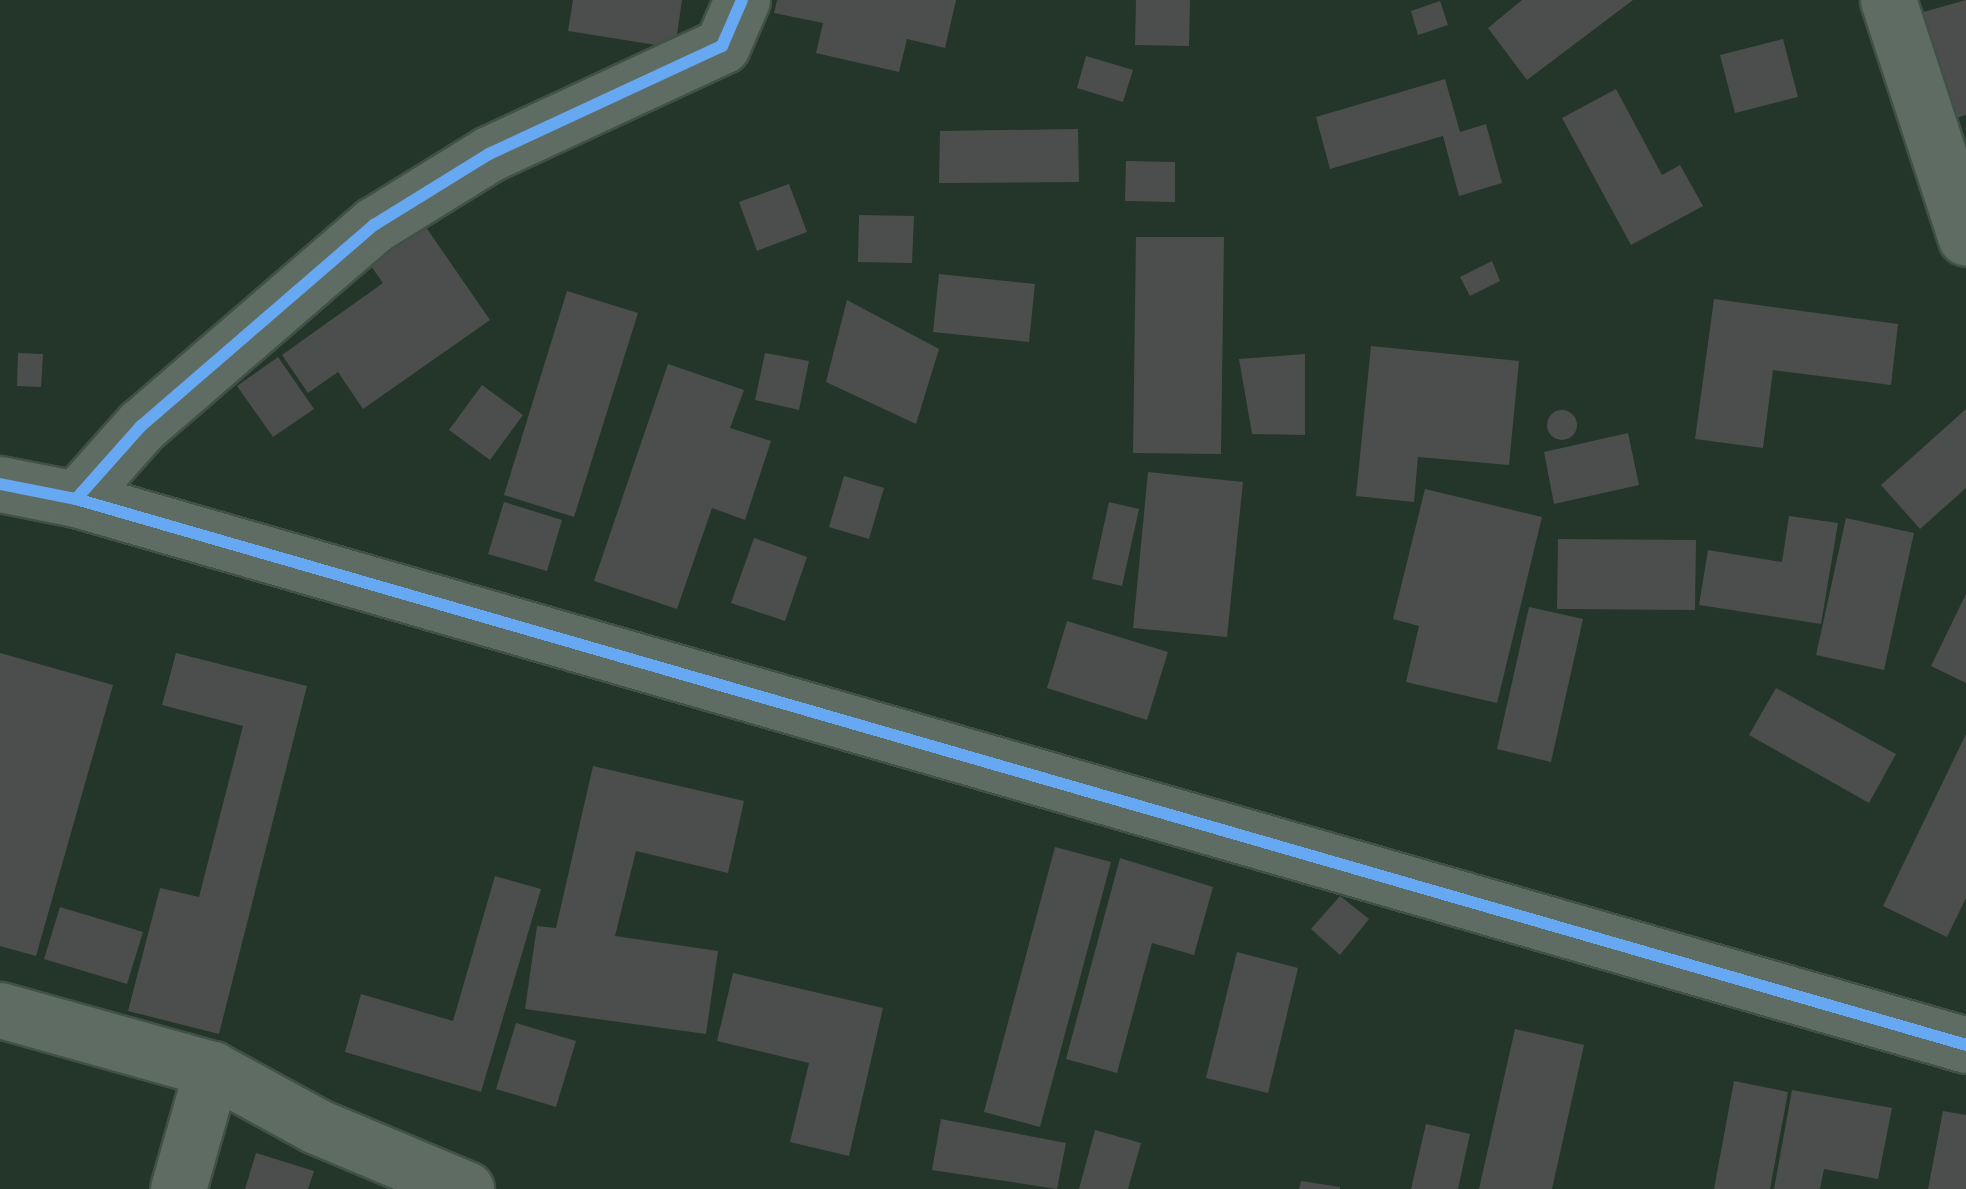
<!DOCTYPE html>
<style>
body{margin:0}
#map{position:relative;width:1966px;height:1189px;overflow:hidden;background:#24362a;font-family:Poppins,sans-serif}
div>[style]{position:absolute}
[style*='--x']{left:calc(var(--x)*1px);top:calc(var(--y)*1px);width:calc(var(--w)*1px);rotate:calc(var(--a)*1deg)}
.building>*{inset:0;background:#4b4e4c}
.round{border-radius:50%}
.roads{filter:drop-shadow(2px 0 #415147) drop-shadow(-2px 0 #415147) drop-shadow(0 2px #415147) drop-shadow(0 -2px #415147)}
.minor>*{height:55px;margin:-27.5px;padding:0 27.5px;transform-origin:27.5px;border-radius:27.5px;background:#5f6c63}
.cycleway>*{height:12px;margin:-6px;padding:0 6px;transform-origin:6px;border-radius:6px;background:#66a8f1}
span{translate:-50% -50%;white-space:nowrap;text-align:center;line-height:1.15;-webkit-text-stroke:8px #122017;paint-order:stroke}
</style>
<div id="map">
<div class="building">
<div style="clip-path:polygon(573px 0,682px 0,675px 48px,568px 31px)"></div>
<div style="clip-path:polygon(777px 0,956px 0,945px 48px,907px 39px,899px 72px,816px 53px,823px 23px,774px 13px)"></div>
<div style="clip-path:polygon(1136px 0,1190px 0,1189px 46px,1135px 45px)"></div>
<div style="clip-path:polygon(1522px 0,1633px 0,1527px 80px,1488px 28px)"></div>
<div style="clip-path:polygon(1966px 0,1966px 115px,1941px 123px,1909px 16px)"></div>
<div style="clip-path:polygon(1440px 1px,1448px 25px,1418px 35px,1411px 11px)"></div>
<div style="clip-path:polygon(1783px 39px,1798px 97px,1735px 113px,1720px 55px)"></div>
<div style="clip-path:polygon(1086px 56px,1133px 70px,1123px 102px,1077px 88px)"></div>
<div style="clip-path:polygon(1445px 79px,1460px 132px,1486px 124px,1502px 183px,1459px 196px,1443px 136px,1330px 169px,1316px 117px)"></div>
<div style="clip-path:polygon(1616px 89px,1662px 175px,1680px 165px,1703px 206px,1631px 245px,1562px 118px)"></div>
<div style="clip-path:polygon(1078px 129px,1079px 182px,939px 183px,940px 131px)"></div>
<div style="clip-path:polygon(1126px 161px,1175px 162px,1175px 202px,1125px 201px)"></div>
<div style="clip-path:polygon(789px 184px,807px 232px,757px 251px,739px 202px)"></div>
<div style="clip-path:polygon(859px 215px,914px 216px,912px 263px,858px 262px)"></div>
<div style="clip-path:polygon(421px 220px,490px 320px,363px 409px,338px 372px,308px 393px,282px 355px,383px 283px,366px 259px)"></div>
<div style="clip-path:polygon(1136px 237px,1224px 237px,1221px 454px,1133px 453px)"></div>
<div style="clip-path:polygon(1492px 261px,1500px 281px,1470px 296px,1460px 277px)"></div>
<div style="clip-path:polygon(939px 274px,1035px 284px,1029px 342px,933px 332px)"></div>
<div style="clip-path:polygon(567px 291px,638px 313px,574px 517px,504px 495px)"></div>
<div style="clip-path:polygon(1714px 299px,1898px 324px,1891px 385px,1773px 370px,1763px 448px,1695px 439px)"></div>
<div style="clip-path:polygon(847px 300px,939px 349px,916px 424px,826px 382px)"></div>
<div style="clip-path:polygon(1371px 346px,1519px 361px,1509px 465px,1418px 457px,1414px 502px,1356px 496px)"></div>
<div style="clip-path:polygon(18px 353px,43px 354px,41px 387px,17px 386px)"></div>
<div style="clip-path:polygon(765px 353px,809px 361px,799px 410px,755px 400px)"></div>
<div style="clip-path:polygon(1305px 354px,1305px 435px,1252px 434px,1239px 359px)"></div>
<div style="clip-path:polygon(278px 357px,314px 409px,273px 437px,237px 386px)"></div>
<div style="clip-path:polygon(668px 364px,744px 390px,730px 428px,771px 441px,745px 520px,712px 508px,677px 609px,594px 581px)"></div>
<div style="clip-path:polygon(482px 385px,523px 415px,490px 460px,449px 430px)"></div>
<div style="clip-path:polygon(1966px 409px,1966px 488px,1920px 529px,1881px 485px)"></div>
<div class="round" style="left:1547px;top:410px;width:30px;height:30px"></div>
<div style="clip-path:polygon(1628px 433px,1639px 485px,1554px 504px,1544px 452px)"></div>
<div style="clip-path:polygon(1148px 472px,1243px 482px,1227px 637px,1133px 628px)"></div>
<div style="clip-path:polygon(844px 476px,884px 488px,869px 539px,829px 527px)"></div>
<div style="clip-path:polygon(1425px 489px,1542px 517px,1497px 703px,1406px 682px,1419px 626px,1393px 619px)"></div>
<div style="clip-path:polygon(504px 502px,562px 520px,547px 571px,488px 554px)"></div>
<div style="clip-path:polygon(1109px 502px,1139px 509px,1122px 586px,1092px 579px)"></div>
<div style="clip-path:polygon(1789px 516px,1838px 523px,1821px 624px,1699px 605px,1708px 550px,1782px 562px)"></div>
<div style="clip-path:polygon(1846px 518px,1914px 533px,1884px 670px,1816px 655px)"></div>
<div style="clip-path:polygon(754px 538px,807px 557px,785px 621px,731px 603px)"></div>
<div style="clip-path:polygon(1558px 539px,1696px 540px,1695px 610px,1557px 609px)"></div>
<div style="clip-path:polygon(1966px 594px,1966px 683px,1931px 666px)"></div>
<div style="clip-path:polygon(1529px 607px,1583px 619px,1551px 762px,1497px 749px)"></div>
<div style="clip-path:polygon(1067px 621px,1168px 652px,1147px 720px,1047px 688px)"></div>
<div style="clip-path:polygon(0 653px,113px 685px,36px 956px,0 946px)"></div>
<div style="clip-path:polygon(176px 653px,307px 686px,219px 1034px,128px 1011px,160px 888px,199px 897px,243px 726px,162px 705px)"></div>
<div style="clip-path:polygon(1776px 688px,1896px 754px,1869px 803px,1749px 735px)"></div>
<div style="clip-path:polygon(1966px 734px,1966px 898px,1947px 937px,1883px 906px)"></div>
<div style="clip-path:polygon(593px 766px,744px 801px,728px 873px,636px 851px,615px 936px,718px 951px,706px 1034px,525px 1009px,537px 926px,556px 928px)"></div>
<div style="clip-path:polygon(1055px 847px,1111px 862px,1040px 1127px,984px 1112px)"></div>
<div style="clip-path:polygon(1120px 858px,1213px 887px,1194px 955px,1152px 943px,1117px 1073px,1066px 1059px)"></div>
<div style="clip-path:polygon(495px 876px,541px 889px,481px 1092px,345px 1052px,361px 994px,453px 1021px)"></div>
<div style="clip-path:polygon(1340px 896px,1369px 919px,1340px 955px,1311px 929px)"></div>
<div style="clip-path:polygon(60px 907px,143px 932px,127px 984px,44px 959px)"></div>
<div style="clip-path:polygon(1237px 952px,1298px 968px,1268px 1093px,1206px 1078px)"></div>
<div style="clip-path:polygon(733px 973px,883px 1008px,849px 1156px,790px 1142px,809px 1063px,717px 1041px)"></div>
<div style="clip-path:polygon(516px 1023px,576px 1041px,556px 1107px,496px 1089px)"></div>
<div style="clip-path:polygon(1515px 1029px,1584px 1045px,1552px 1189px,1479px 1189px)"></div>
<div style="clip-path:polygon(1734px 1081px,1788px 1092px,1770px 1189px,1714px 1189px)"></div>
<div style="clip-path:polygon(1792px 1090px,1892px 1108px,1878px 1179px,1824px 1169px,1820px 1189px,1774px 1189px)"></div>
<div style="clip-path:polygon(1943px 1111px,1966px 1115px,1966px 1189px,1928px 1189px)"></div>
<div style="clip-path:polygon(941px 1119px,1066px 1143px,1057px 1189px,932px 1170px)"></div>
<div style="clip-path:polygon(1426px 1124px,1470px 1134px,1458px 1189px,1411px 1189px)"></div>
<div style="clip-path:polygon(1095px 1130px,1141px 1143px,1128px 1189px,1079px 1189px)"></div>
<div style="clip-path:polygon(256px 1153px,314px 1171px,308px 1189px,245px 1189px)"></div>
<div style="clip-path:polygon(1301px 1181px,1340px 1187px,1340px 1189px,1299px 1189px)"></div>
</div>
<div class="roads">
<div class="minor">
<div style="--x:1888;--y:0;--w:250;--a:71.9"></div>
<div style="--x:0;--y:484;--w:77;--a:11.2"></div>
<div style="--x:76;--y:499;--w:1967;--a:16.11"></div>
<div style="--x:76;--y:499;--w:98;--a:-48.3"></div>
<div style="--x:141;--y:426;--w:308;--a:-40.8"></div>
<div style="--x:374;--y:225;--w:135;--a:-31.7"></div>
<div style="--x:489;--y:154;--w:257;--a:-24.9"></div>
<div style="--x:722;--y:46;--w:50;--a:-66.5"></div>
<div style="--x:0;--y:1010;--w:220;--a:15.6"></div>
<div style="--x:212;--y:1069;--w:119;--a:28.7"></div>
<div style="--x:316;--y:1126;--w:163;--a:22.8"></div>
<div style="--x:178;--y:1189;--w:125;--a:-74.2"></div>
</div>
</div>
<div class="cycleway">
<div style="--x:0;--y:484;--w:77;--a:11.2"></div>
<div style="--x:76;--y:499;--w:1967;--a:16.11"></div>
<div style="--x:76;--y:499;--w:98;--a:-48.3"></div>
<div style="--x:141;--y:426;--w:308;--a:-40.8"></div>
<div style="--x:374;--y:225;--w:135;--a:-31.7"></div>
<div style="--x:489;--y:154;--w:257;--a:-24.9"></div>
<div style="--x:722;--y:46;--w:50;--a:-66.5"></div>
</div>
</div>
